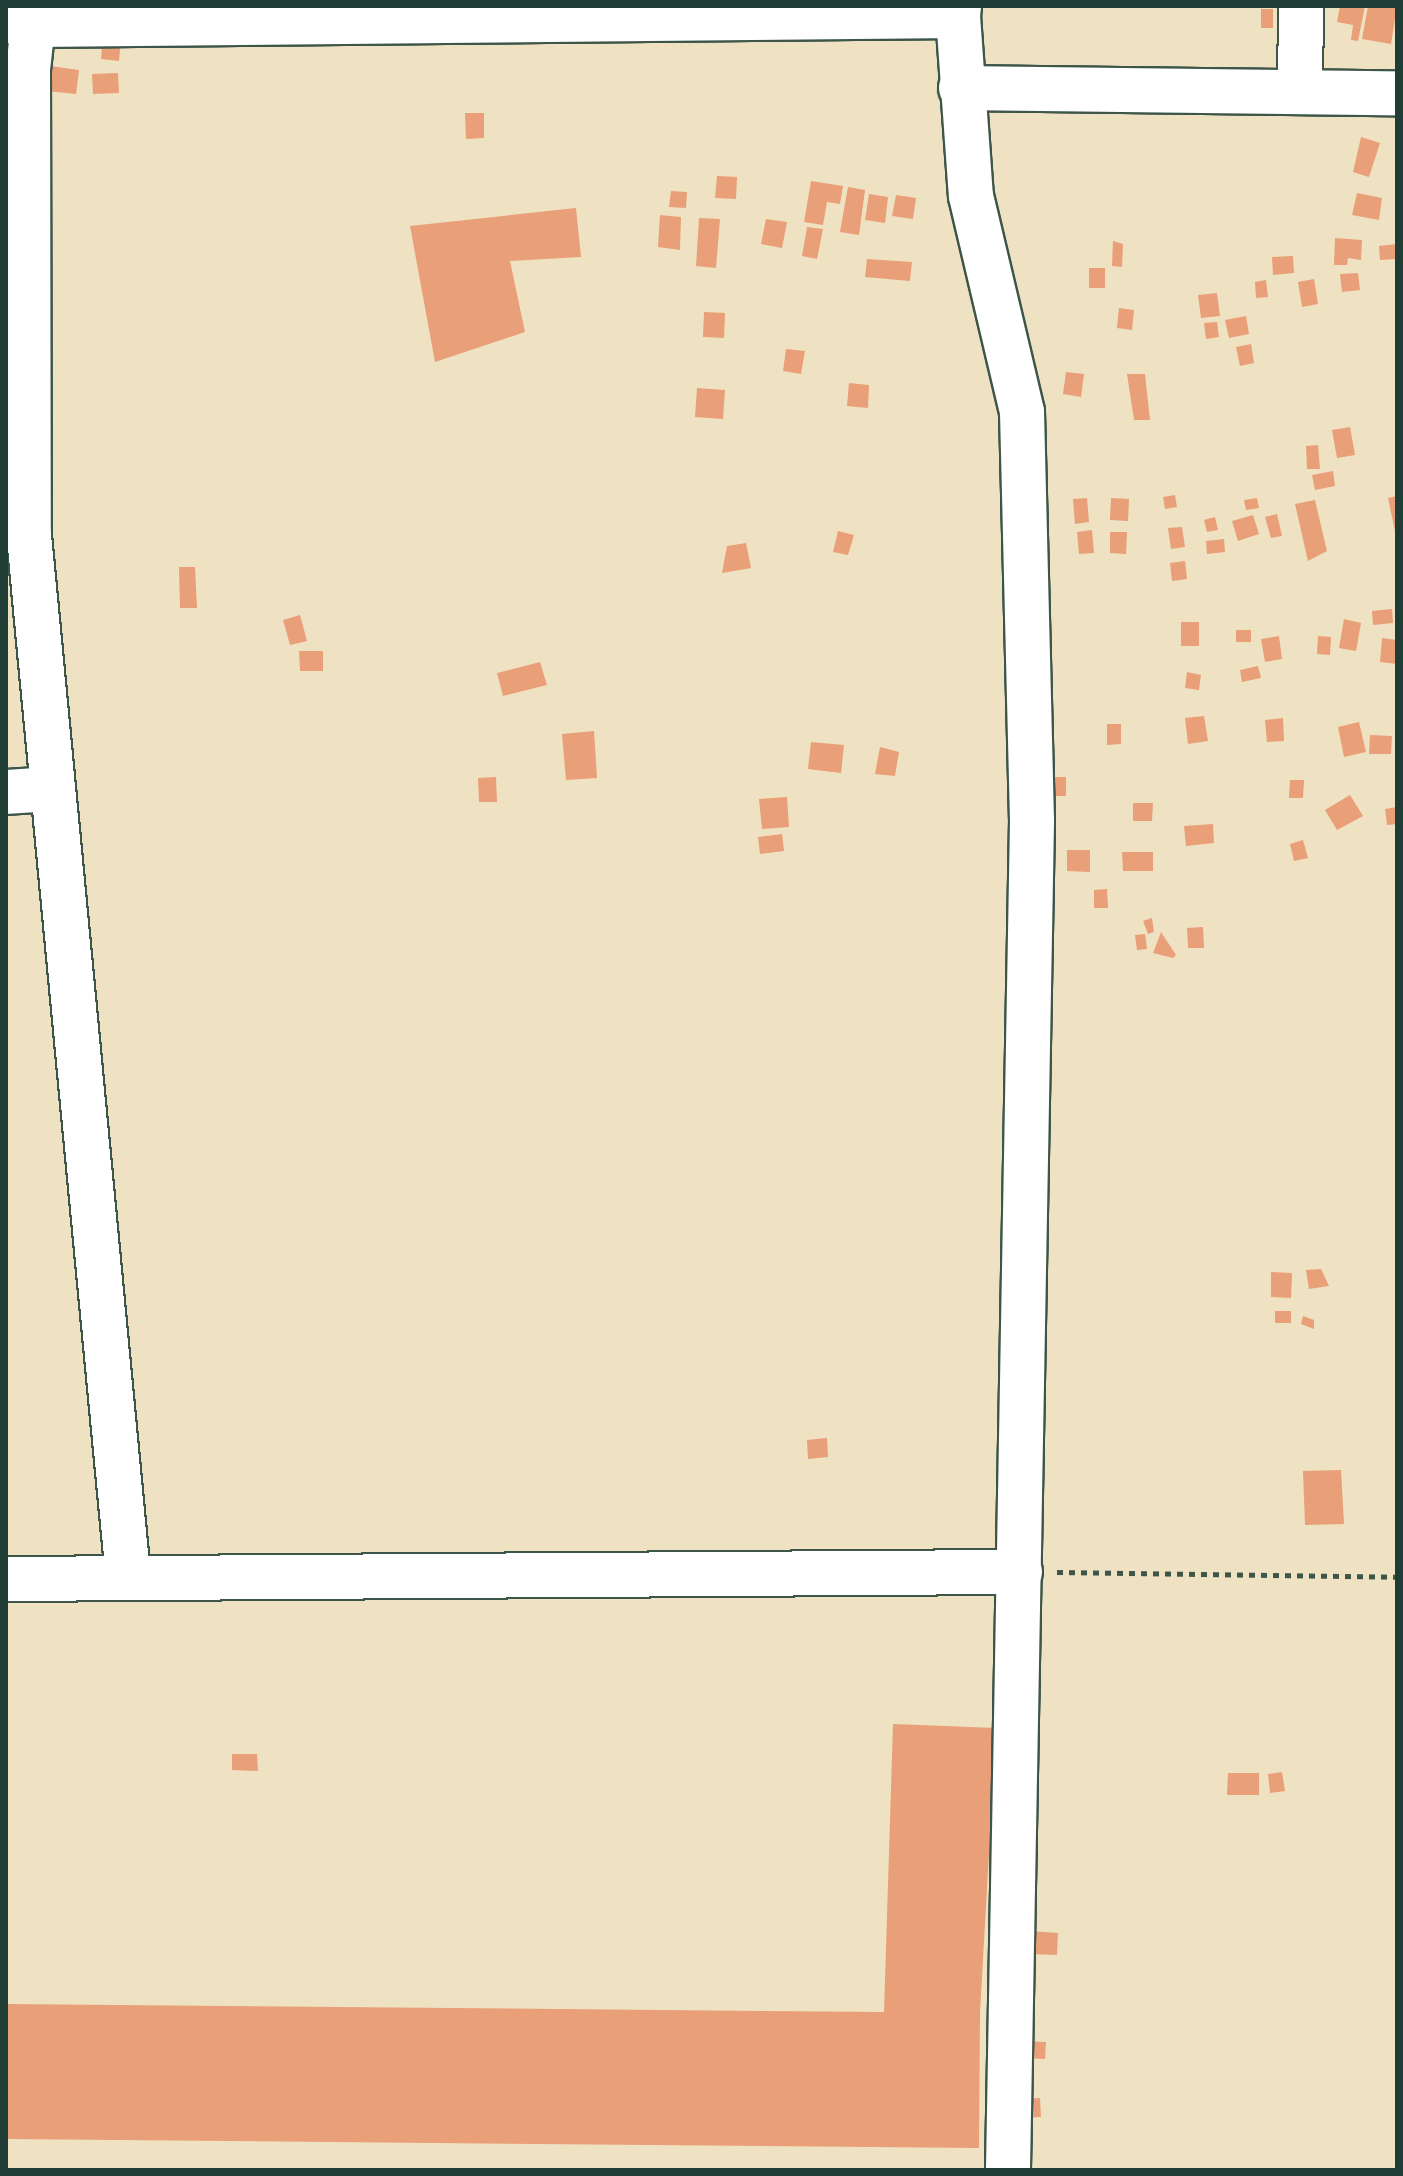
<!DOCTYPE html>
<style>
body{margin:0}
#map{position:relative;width:1403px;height:2176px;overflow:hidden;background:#efe2c3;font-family:Kalam,sans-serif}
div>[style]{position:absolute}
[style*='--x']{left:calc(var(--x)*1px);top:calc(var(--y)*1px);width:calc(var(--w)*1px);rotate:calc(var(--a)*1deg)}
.building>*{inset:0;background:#e99f78}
.path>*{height:5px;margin-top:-2.5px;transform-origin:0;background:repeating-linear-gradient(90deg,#3e5649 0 6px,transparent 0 12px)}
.roads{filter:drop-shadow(2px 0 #3e5649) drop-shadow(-2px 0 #3e5649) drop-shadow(0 2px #3e5649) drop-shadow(0 -2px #3e5649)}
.minor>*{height:44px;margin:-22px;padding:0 22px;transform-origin:22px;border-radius:22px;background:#fff}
span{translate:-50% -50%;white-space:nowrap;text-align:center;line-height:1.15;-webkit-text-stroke:6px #fbf7ec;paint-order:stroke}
.frame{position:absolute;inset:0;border:8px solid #1f3d34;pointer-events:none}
</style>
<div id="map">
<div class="building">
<div style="clip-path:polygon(1340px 6px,1365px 6px,1358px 41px,1351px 40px,1353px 25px,1337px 22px)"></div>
<div style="clip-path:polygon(1368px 6px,1397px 6px,1391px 44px,1362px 39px)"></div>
<div style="clip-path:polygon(1261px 9px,1273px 9px,1273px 28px,1261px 28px)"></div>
<div style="clip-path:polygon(103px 36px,121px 38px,119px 61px,101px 59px)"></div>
<div style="clip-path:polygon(50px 66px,79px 70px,76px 94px,46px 91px)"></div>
<div style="clip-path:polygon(118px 73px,119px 93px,93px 94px,92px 74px)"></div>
<div style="clip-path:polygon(465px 113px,484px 113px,484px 138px,466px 139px)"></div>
<div style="clip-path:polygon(1361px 137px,1380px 143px,1369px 177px,1353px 172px)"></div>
<div style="clip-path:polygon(717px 176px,737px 177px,736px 199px,715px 198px)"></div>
<div style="clip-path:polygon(811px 181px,843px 186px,840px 204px,827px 202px,823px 225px,804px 222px)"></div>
<div style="clip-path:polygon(848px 187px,865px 190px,859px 235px,840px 232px)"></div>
<div style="clip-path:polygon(671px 191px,687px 192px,686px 208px,669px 207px)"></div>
<div style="clip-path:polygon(1357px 193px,1382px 198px,1379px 220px,1352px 215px)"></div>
<div style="clip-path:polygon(869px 194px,888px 197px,885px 223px,865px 220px)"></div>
<div style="clip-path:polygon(896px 195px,916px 198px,913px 219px,892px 216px)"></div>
<div style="clip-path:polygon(576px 208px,581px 257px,510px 261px,525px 332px,435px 362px,410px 226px)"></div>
<div style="clip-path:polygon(660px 215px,681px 217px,680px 250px,658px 247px)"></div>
<div style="clip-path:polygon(699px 218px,720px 219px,716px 268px,696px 266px)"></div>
<div style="clip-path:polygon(766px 219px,787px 222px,782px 248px,761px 244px)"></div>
<div style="clip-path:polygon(807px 227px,823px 229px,817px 259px,802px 256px)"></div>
<div style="clip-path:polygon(1335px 238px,1362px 240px,1361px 260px,1348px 258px,1347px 265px,1334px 265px)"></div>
<div style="clip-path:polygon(1113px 241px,1123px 244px,1122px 267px,1112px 266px)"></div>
<div style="clip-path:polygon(1397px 244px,1397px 259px,1380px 260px,1379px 246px)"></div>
<div style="clip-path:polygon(1293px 256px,1294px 273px,1273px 275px,1272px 257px)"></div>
<div style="clip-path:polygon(867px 259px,912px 262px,910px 281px,865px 277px)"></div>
<div style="clip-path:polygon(1089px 268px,1105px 268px,1105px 288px,1089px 288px)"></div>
<div style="clip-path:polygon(1358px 273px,1360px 290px,1342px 292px,1340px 274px)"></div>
<div style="clip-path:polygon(1314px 279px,1318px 304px,1302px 307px,1298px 282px)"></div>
<div style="clip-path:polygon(1266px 280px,1268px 297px,1256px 298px,1255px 282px)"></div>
<div style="clip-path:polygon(1217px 293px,1220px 316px,1201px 318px,1198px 295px)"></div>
<div style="clip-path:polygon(1119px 308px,1134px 310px,1132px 330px,1117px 328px)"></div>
<div style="clip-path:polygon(704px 312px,725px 313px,724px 338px,703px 337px)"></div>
<div style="clip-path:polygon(1246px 316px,1249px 334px,1229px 338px,1225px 320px)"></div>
<div style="clip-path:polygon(1217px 322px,1219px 337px,1206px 339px,1204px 323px)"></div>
<div style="clip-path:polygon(1251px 344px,1254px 363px,1240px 366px,1236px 347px)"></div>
<div style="clip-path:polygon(786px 349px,805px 351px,801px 374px,783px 371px)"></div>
<div style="clip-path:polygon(1066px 372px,1084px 374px,1081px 397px,1063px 394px)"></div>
<div style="clip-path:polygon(1127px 374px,1145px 374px,1150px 420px,1134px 420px)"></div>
<div style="clip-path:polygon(849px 383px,869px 385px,868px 408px,847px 406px)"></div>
<div style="clip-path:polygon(697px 388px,725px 390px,723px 419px,695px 417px)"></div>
<div style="clip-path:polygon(1350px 427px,1355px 455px,1337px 458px,1332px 430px)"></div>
<div style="clip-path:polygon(1318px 445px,1320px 469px,1307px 469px,1306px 446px)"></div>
<div style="clip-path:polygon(1333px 471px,1335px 486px,1315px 490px,1312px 475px)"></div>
<div style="clip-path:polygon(1175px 495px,1177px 507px,1165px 509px,1163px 497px)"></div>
<div style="clip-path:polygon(1397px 496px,1397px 536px,1396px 536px,1388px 498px)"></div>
<div style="clip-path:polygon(1087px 498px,1089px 522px,1075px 524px,1073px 499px)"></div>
<div style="clip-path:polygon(1111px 498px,1129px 499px,1128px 521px,1110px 520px)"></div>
<div style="clip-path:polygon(1257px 498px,1259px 508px,1246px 510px,1244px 500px)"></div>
<div style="clip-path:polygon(1315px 500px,1327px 551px,1308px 561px,1295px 504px)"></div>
<div style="clip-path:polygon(1277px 514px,1282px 536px,1271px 538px,1265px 517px)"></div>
<div style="clip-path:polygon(1253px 515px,1259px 534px,1238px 541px,1232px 521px)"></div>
<div style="clip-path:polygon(1215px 517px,1218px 530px,1207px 532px,1204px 520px)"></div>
<div style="clip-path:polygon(1182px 527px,1185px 547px,1171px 549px,1168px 528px)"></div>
<div style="clip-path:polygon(1092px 530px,1094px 553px,1079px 554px,1077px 532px)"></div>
<div style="clip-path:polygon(838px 531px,854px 535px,848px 555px,833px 552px)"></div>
<div style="clip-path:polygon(1110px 532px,1127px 532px,1126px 554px,1110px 553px)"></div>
<div style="clip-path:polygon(1224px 539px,1225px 552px,1207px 554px,1206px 541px)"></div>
<div style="clip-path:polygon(746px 543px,751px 568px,722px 573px,727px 546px)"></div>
<div style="clip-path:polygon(1185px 561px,1187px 579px,1172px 581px,1170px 563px)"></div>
<div style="clip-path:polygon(179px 567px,195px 567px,197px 608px,180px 608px)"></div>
<div style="clip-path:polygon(1392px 609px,1393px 623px,1373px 625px,1372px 611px)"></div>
<div style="clip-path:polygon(300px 615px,307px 641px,290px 645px,283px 620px)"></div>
<div style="clip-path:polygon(1344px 619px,1361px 623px,1356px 651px,1339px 648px)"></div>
<div style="clip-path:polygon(1181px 622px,1199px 622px,1199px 646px,1181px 646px)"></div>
<div style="clip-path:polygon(1236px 630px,1251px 630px,1251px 642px,1236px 642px)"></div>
<div style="clip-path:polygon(1279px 636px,1282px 659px,1265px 662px,1261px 639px)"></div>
<div style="clip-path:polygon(1318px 636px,1331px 637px,1330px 655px,1317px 654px)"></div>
<div style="clip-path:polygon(1382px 638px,1397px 640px,1397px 664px,1380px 662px)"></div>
<div style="clip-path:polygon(299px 651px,323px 651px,323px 671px,300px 671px)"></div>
<div style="clip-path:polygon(540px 662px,547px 685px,503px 696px,497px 673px)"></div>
<div style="clip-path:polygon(1258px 666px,1261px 678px,1242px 682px,1240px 670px)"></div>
<div style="clip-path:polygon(1187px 672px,1201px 675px,1199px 690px,1185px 688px)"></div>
<div style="clip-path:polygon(1204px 716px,1208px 741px,1188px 744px,1185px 718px)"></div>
<div style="clip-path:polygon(1283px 718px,1284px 741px,1267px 742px,1265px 720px)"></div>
<div style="clip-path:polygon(1359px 722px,1366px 752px,1344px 757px,1338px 727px)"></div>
<div style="clip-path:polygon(1107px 724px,1121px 724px,1121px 744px,1107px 745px)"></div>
<div style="clip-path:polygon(594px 731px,597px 778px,566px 780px,562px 734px)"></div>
<div style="clip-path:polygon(1370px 735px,1392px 736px,1391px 754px,1369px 754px)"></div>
<div style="clip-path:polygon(811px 742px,844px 745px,841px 773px,808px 769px)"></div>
<div style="clip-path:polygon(880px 747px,899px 752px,895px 776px,875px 774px)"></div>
<div style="clip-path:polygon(496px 777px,497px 802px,479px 802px,478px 778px)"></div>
<div style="clip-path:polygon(1050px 777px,1066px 777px,1066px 796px,1050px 796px)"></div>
<div style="clip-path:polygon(1290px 780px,1304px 780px,1303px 798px,1289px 798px)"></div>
<div style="clip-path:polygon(1350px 795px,1363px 816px,1337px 830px,1325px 810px)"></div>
<div style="clip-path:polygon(787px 797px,789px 827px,762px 829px,759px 799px)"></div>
<div style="clip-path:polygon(1133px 803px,1153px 803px,1152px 821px,1133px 821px)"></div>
<div style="clip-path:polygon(1397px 807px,1397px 824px,1387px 825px,1385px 809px)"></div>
<div style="clip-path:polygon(1213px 824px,1214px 843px,1186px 846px,1184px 826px)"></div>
<div style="clip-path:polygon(782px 834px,784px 851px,760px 854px,758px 837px)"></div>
<div style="clip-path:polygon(1303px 840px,1308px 858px,1294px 861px,1290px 844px)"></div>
<div style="clip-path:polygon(1067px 850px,1090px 850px,1090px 872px,1067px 871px)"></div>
<div style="clip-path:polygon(1122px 852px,1153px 852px,1153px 871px,1123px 871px)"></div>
<div style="clip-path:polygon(1107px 889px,1108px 908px,1094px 908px,1094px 890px)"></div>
<div style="clip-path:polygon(1152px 918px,1154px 932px,1148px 934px,1143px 921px)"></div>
<div style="clip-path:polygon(1203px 927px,1204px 948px,1188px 948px,1187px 928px)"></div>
<div style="clip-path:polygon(1161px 932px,1176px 955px,1173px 958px,1153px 953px)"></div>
<div style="clip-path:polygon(1145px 934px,1147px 949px,1137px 950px,1135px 935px)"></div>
<div style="clip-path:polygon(1321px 1269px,1329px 1286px,1309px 1289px,1306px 1270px)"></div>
<div style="clip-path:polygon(1271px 1272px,1292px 1273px,1291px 1298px,1271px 1297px)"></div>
<div style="clip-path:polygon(1275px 1311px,1291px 1311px,1291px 1323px,1275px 1323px)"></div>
<div style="clip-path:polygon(1303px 1316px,1314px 1320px,1314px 1329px,1301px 1324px)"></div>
<div style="clip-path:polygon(827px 1438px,828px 1457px,808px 1459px,807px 1440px)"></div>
<div style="clip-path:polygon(1341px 1470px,1344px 1524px,1305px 1525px,1303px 1471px)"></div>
<div style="clip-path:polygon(893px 1724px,996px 1728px,980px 2013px,979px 2148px,6px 2139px,6px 2004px,884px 2012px)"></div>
<div style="clip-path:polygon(232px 1754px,257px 1754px,258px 1771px,232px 1770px)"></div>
<div style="clip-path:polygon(1282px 1772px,1285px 1791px,1270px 1793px,1268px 1774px)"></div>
<div style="clip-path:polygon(1228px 1773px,1259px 1773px,1259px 1795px,1227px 1795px)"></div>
<div style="clip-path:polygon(1030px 1931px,1058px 1933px,1057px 1955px,1029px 1954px)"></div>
<div style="clip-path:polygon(1021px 2041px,1046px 2042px,1045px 2059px,1020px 2058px)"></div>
<div style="clip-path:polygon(1040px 2098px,1041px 2117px,1022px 2118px,1021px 2099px)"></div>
</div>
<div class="path">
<div style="--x:1057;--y:1572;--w:340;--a:0.8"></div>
</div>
<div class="roads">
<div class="minor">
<div style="--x:35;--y:6;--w:63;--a:96.3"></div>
<div style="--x:28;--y:69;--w:467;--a:89.9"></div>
<div style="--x:29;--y:536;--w:1044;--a:84.56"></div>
<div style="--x:958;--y:16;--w:180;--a:85.9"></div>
<div style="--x:971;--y:196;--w:222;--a:76.7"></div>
<div style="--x:1022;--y:412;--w:409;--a:88.6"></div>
<div style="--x:1032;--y:821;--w:1349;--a:91.02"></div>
<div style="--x:8;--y:21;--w:27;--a:8"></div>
<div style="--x:35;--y:25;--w:923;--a:-0.56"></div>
<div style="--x:958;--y:16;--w:10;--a:-84"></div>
<div style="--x:961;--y:88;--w:436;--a:0.7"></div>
<div style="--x:1300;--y:88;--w:82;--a:-89.3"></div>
<div style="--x:6;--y:792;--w:47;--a:-3.7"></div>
<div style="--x:6;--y:1579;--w:1014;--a:-0.4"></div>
</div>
</div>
<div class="frame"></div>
</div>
